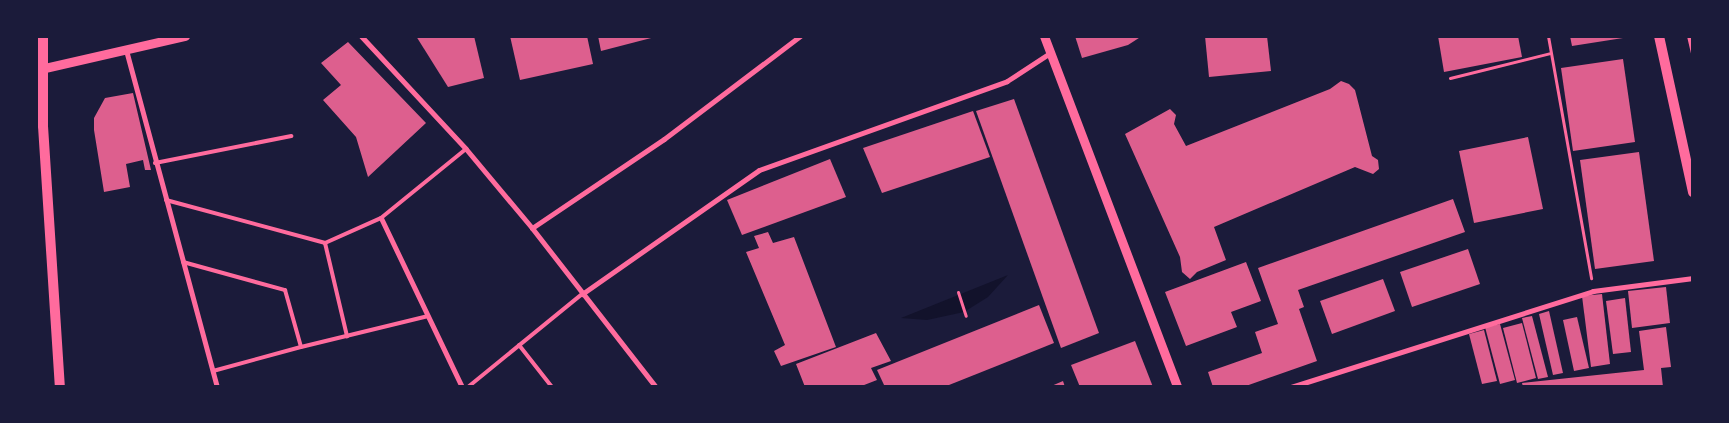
<!DOCTYPE html>
<style>
body{margin:0}
#map{position:relative;width:1729px;height:423px;overflow:hidden;background:#1b1b3a;font-family:Rubik,sans-serif}
div>[style]{position:absolute}
[style*='--x']{left:calc(var(--x)*1px);top:calc(var(--y)*1px);width:calc(var(--w)*1px);rotate:calc(var(--a)*1deg)}
.water>*{inset:0;background:#12122b}
.building>*{inset:0;background:#dd5f8e}
.path>*{height:3px;margin:-1.5px;padding:0 1.5px;transform-origin:1.5px;border-radius:1.5px;background:#ff6b9d}
.service>*{height:4px;margin:-2px;padding:0 2px;transform-origin:2px;border-radius:2px;background:#ff6b9d}
.minor>*{height:5px;margin:-2.5px;padding:0 2.5px;transform-origin:2.5px;border-radius:2.5px;background:#ff6b9d}
.tertiary>*{height:9px;margin:-4.5px;padding:0 4.5px;transform-origin:4.5px;border-radius:4.5px;background:#ff6b9d}
.secondary>*{height:10px;margin:-5px;padding:0 5px;transform-origin:5px;border-radius:5px;background:#ff6b9d}
span{translate:-50% -50%;white-space:nowrap;text-align:center;line-height:1.15;-webkit-text-stroke:4px #1b1b3a;paint-order:stroke}
.frame{position:absolute;inset:0;border:38px solid #1b1b3a;pointer-events:none}
</style>
<div id="map">
<div class="water">
<div style="clip-path:polygon(1008px 275px,988px 297px,964px 312px,927px 320px,901px 318px)"></div>
</div>
<div class="building">
<div style="clip-path:polygon(416px 36px,474px 36px,484px 78px,448px 87px)"></div>
<div style="clip-path:polygon(510px 36px,587px 36px,593px 64px,520px 80px)"></div>
<div style="clip-path:polygon(598px 36px,655px 36px,655px 37px,601px 51px)"></div>
<div style="clip-path:polygon(1075px 36px,1142px 36px,1128px 45px,1082px 58px)"></div>
<div style="clip-path:polygon(1205px 36px,1267px 36px,1271px 71px,1209px 77px)"></div>
<div style="clip-path:polygon(1438px 36px,1518px 36px,1522px 57px,1444px 72px)"></div>
<div style="clip-path:polygon(1570px 36px,1623px 36px,1623px 38px,1572px 46px)"></div>
<div style="clip-path:polygon(348px 42px,426px 123px,368px 177px,356px 137px,323px 100px,341px 85px,321px 63px)"></div>
<div style="clip-path:polygon(1623px 59px,1635px 142px,1573px 151px,1561px 68px)"></div>
<div style="clip-path:polygon(1341px 81px,1349px 84px,1355px 90px,1372px 156px,1378px 160px,1379px 169px,1373px 174px,1355px 167px,1214px 227px,1226px 260px,1197px 272px,1190px 279px,1182px 272px,1180px 257px,1125px 134px,1170px 109px,1176px 115px,1174px 124px,1186px 146px,1330px 89px)"></div>
<div style="clip-path:polygon(133px 93px,151px 170px,145px 170px,143px 160px,126px 164px,130px 187px,104px 192px,94px 130px,94px 118px,105px 98px)"></div>
<div style="clip-path:polygon(1014px 99px,1099px 333px,1061px 348px,976px 111px)"></div>
<div style="clip-path:polygon(973px 111px,990px 157px,882px 193px,863px 148px)"></div>
<div style="clip-path:polygon(1528px 137px,1543px 209px,1474px 223px,1459px 151px)"></div>
<div style="clip-path:polygon(1639px 152px,1654px 261px,1595px 269px,1580px 160px)"></div>
<div style="clip-path:polygon(830px 159px,846px 197px,742px 235px,727px 200px)"></div>
<div style="clip-path:polygon(1453px 199px,1465px 232px,1298px 290px,1304px 307px,1299px 309px,1317px 361px,1243px 387px,1213px 387px,1208px 372px,1262px 353px,1255px 332px,1278px 324px,1258px 268px)"></div>
<div style="clip-path:polygon(768px 232px,773px 243px,794px 237px,836px 347px,781px 366px,774px 351px,785px 345px,746px 252px,759px 248px,754px 236px)"></div>
<div style="clip-path:polygon(1468px 249px,1480px 284px,1412px 307px,1400px 272px)"></div>
<div style="clip-path:polygon(1246px 262px,1261px 301px,1231px 312px,1237px 327px,1186px 346px,1165px 292px)"></div>
<div style="clip-path:polygon(1383px 279px,1395px 311px,1332px 334px,1320px 301px)"></div>
<div style="clip-path:polygon(1666px 287px,1670px 323px,1632px 328px,1628px 291px)"></div>
<div style="clip-path:polygon(1602px 294px,1610px 364px,1591px 367px,1582px 296px)"></div>
<div style="clip-path:polygon(1625px 298px,1631px 352px,1613px 354px,1606px 301px)"></div>
<div style="clip-path:polygon(1039px 305px,1054px 343px,944px 387px,885px 387px,877px 370px)"></div>
<div style="clip-path:polygon(1549px 311px,1563px 373px,1553px 375px,1539px 314px)"></div>
<div style="clip-path:polygon(1532px 316px,1548px 377px,1538px 379px,1522px 318px)"></div>
<div style="clip-path:polygon(1577px 317px,1589px 368px,1574px 371px,1563px 320px)"></div>
<div style="clip-path:polygon(1522px 323px,1536px 378px,1517px 383px,1503px 328px)"></div>
<div style="clip-path:polygon(1500px 324px,1515px 380px,1500px 384px,1485px 327px)"></div>
<div style="clip-path:polygon(1666px 327px,1671px 367px,1661px 368px,1663px 387px,1523px 387px,1522px 383px,1644px 370px,1639px 331px)"></div>
<div style="clip-path:polygon(1484px 330px,1497px 381px,1482px 384px,1469px 334px)"></div>
<div style="clip-path:polygon(876px 333px,891px 361px,871px 368px,877px 380px,859px 387px,805px 387px,796px 364px)"></div>
<div style="clip-path:polygon(1135px 341px,1153px 387px,1080px 387px,1071px 365px)"></div>
<div style="clip-path:polygon(1063px 381px,1065px 387px,1049px 387px)"></div>
</div>
<div class="path">
<div style="--x:1548;--y:36;--w:246;--a:79.9"></div>
<div style="--x:1450;--y:78;--w:103;--a:-14"></div>
<div style="--x:958;--y:292;--w:25;--a:72"></div>
</div>
<div class="service">
<div style="--x:1689;--y:36;--w:18;--a:77"></div>
<div style="--x:155;--y:163;--w:139;--a:-11.2"></div>
<div style="--x:166;--y:200;--w:165;--a:15.1"></div>
<div style="--x:325;--y:243;--w:61;--a:-24.1"></div>
<div style="--x:381;--y:218;--w:109;--a:-39.1"></div>
<div style="--x:325;--y:243;--w:96;--a:76.7"></div>
<div style="--x:183;--y:262;--w:106;--a:15.4"></div>
<div style="--x:285;--y:290;--w:59;--a:74.3"></div>
<div style="--x:519;--y:345;--w:53;--a:51.8"></div>
<div style="--x:213;--y:371;--w:91;--a:-15.3"></div>
<div style="--x:301;--y:347;--w:131;--a:-13.7"></div>
<div style="--x:468;--y:387;--w:147;--a:-39.2"></div>
</div>
<div class="minor">
<div style="--x:361;--y:36;--w:154;--a:47.1"></div>
<div style="--x:466;--y:149;--w:103;--a:50.1"></div>
<div style="--x:532;--y:228;--w:202;--a:52.1"></div>
<div style="--x:126;--y:50;--w:349;--a:74.9"></div>
<div style="--x:381;--y:218;--w:187;--a:64.4"></div>
<div style="--x:532;--y:228;--w:159;--a:-34"></div>
<div style="--x:664;--y:139;--w:171;--a:-37.1"></div>
<div style="--x:582;--y:294;--w:216;--a:-35"></div>
<div style="--x:759;--y:170;--w:263;--a:-19.7"></div>
<div style="--x:1007;--y:81;--w:51;--a:-33.1"></div>
<div style="--x:1291;--y:387;--w:317;--a:-17.6"></div>
<div style="--x:1593;--y:291;--w:101;--a:-7.4"></div>
</div>
<div class="tertiary">
<div style="--x:1044;--y:36;--w:375;--a:69.2"></div>
<div style="--x:36;--y:70;--w:153;--a:-12.9"></div>
</div>
<div class="secondary">
<div style="--x:43;--y:36;--w:90;--a:90"></div>
<div style="--x:43;--y:126;--w:262;--a:86.3"></div>
<div style="--x:1659;--y:36;--w:160;--a:77.7"></div>
</div>
<div class="frame"></div>
</div>
